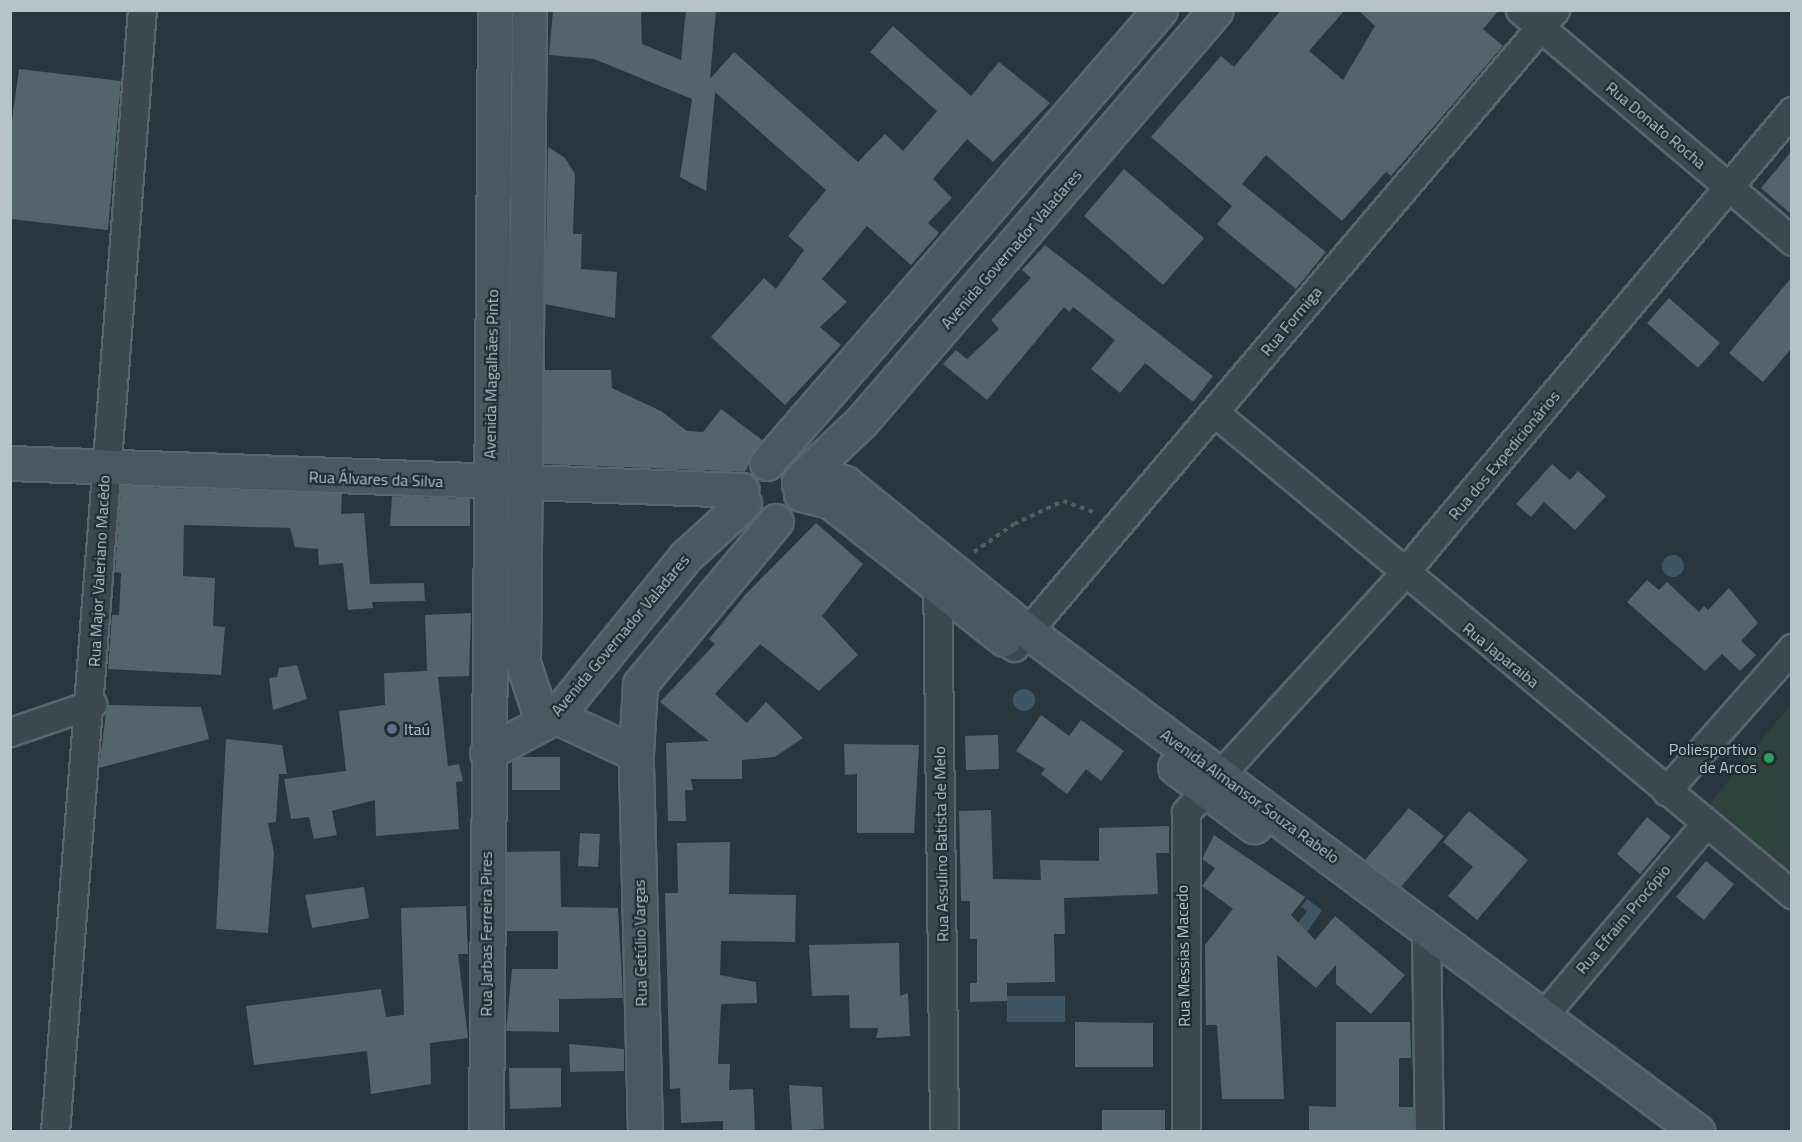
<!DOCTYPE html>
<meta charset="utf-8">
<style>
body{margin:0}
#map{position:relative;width:1802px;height:1142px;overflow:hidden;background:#28363e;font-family:"Titillium Web",sans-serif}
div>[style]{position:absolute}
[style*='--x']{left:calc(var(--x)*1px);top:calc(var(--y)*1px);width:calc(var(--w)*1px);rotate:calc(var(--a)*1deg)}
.green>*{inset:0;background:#2d433e}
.water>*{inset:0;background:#3e5663}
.round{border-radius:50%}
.building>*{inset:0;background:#53646b}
.path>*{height:4px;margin-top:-2px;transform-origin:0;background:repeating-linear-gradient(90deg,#4c605c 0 4.5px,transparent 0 9px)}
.roads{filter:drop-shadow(2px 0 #59656c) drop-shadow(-2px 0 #59656c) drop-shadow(0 2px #59656c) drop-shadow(0 -2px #59656c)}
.street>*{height:27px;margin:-13.5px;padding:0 13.5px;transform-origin:13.5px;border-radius:13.5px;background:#3c484e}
.secondary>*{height:33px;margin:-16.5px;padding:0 16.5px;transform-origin:16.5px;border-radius:16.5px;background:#4a5860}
.dots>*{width:16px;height:16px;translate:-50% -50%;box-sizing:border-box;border:3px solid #202d33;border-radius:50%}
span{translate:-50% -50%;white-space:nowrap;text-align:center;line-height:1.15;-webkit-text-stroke:4.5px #202d33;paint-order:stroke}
.street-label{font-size:16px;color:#b8c2c9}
.poi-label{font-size:16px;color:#b8c2c9}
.left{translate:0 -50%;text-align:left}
.right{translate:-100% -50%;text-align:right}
.frame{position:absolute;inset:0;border:12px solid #b8c2c9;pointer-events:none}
</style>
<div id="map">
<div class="green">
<div style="clip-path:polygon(1791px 704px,1791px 883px,1703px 812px)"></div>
</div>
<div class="water">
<div class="round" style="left:1662px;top:555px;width:22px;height:22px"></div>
<div class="round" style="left:1013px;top:689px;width:22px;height:22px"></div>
<div style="clip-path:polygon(1307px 899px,1322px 910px,1305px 935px,1295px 927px,1307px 911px,1301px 907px)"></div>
<div style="clip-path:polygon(1007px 996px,1065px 996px,1065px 1022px,1007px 1022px)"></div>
</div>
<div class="building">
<div style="clip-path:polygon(553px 10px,641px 10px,642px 44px,681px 60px,686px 10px,716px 10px,710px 79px,734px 52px,858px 162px,885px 134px,903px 151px,937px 111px,870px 52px,893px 26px,971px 96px,999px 62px,1050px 103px,993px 162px,967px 139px,933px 179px,952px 198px,928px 223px,939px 233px,911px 265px,867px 226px,822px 279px,847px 302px,820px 327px,841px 345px,785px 405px,711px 337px,764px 278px,776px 289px,804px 250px,788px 236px,826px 190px,715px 92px,706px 191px,680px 177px,692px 99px,594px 59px,549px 55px)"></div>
<div style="clip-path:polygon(1281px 10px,1345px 10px,1309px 51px,1343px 80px,1375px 26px,1358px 10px,1499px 10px,1483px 29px,1503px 46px,1391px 176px,1386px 172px,1342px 221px,1266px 155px,1242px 184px,1326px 252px,1296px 289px,1217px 224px,1232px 206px,1151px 137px,1221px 56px,1234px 67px)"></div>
<div style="clip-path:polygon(19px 69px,121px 81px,108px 230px,10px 219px,10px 134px)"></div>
<div style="clip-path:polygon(548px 147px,565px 158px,575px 174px,573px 234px,582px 234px,581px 269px,617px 272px,615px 318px,545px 304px)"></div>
<div style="clip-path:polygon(1791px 152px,1791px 214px,1761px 188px)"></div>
<div style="clip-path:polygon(1124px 169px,1204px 238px,1163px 285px,1084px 216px)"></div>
<div style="clip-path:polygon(1045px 245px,1213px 376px,1193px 402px,1145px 363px,1120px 393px,1091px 369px,1115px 340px,1073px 307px,1069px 312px,1064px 307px,987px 400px,943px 364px,956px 350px,967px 359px,999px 329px,991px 320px,1031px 278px,1022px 270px)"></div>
<div style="clip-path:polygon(1791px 278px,1791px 349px,1763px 382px,1729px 353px)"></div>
<div style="clip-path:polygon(1669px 298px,1720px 343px,1698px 368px,1647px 323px)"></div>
<div style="clip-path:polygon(544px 370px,611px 370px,612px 388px,661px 411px,687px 431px,703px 432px,721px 409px,762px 440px,745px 472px,544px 464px)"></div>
<div style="clip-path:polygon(1552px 464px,1570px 480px,1578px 471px,1606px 496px,1575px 530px,1544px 502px,1531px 517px,1516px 504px)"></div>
<div style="clip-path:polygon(121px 486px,342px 494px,341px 514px,364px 513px,370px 584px,424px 583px,425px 601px,372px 602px,373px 608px,348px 610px,343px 563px,319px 565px,318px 549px,295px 547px,290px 528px,184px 525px,183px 576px,215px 578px,213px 626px,225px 627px,221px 675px,108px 669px,112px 615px,119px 615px,121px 573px,115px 572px)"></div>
<div style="clip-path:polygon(392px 496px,470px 499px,470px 526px,390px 526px)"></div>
<div style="clip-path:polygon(816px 523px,863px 564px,822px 616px,858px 655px,819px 691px,760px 644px,715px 694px,747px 723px,766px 702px,803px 738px,775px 757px,742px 760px,742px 779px,691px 779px,693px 790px,685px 790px,686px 821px,668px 821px,666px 743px,709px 741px,660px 702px,715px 644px,709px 639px,745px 595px)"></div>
<div style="clip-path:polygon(1647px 580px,1659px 590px,1667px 582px,1699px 612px,1704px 606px,1708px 610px,1729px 588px,1758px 623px,1741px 641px,1756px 655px,1740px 671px,1722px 654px,1705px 671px,1627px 602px)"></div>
<div style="clip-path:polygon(471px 613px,469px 676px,438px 677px,448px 766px,459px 764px,463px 781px,456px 782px,459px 829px,376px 836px,375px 800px,332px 811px,337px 835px,314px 839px,309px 817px,291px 819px,284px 779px,346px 771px,339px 711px,385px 705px,384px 673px,427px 671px,425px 615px)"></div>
<div style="clip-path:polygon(297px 665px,307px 699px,273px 710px,269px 678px,277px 677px,279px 668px)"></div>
<div style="clip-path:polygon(107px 705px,201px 707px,209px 739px,99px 768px)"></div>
<div style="clip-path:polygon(1041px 715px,1069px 736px,1081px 720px,1124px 751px,1101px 781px,1086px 769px,1067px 794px,1041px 774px,1045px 769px,1016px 751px)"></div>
<div style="clip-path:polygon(998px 735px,999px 769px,966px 770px,965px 736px)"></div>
<div style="clip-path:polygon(226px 739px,282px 745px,287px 774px,279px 774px,276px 822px,268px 823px,274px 853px,268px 933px,216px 929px)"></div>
<div style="clip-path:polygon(844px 744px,919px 745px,914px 833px,857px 833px,857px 774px,845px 775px)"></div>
<div style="clip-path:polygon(520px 757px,560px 757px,560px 790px,512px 790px,512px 761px)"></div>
<div style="clip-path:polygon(1409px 808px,1444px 836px,1401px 887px,1365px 860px)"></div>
<div style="clip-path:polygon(991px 810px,993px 879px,1041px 880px,1040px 860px,1099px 861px,1099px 828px,1169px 826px,1169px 853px,1156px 853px,1158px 894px,1064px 898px,1065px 934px,1054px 934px,1055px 982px,1007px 983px,1007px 1001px,970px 1002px,970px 983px,977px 983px,977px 939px,970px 939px,970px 901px,961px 901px,959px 811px)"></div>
<div style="clip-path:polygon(1469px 811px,1528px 860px,1477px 920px,1448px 896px,1473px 867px,1443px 842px)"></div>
<div style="clip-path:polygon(1647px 817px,1671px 837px,1640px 874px,1617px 854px)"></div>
<div style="clip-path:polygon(580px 833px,600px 834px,598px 867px,578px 866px)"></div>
<div style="clip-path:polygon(1214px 835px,1305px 897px,1291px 915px,1315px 940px,1335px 916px,1405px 975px,1371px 1014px,1336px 984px,1336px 965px,1316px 988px,1277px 955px,1284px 1099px,1222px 1099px,1217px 1025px,1206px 1025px,1205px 945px,1233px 909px,1202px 886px,1215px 868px,1202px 859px)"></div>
<div style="clip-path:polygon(730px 842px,729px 894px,796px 895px,795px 942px,721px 941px,720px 975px,756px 982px,757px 1003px,721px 1004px,718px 1064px,730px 1064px,729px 1090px,753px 1089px,755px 1131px,723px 1131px,723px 1121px,681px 1123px,680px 1088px,670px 1089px,665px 893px,678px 893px,677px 843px)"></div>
<div style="clip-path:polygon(560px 851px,561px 907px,618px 908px,623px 998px,559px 999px,559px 1032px,506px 1031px,512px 969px,558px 969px,558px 931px,506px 931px,507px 852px)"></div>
<div style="clip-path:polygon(1706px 861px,1734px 884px,1704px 920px,1676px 897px)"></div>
<div style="clip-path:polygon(364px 887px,369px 918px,312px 928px,305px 895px)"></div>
<div style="clip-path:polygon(466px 906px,468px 954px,458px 954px,468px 1038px,430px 1043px,431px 1084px,371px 1094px,367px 1051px,254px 1065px,246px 1006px,381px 989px,386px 1017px,404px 1015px,401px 908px)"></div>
<div style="clip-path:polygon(899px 943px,900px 996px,908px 993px,910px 1036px,876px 1038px,878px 1028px,850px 1028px,849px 995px,812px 996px,809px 945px)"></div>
<div style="clip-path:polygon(1075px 1022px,1153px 1023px,1153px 1067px,1075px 1067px)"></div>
<div style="clip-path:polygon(1336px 1022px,1410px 1022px,1411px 1058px,1399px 1058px,1399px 1107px,1413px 1107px,1413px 1131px,1309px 1131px,1309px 1106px,1336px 1107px)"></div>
<div style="clip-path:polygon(569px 1044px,624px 1049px,624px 1071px,570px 1072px)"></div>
<div style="clip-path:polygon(509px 1068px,561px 1068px,561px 1107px,510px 1109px)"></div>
<div style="clip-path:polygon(789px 1085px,822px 1087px,824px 1129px,792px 1131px)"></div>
<div style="clip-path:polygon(1102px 1110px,1165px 1110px,1165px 1131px,1102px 1131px)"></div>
</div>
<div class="path">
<div style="--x:974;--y:552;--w:49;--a:-35"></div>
<div style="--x:1014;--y:524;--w:54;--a:-25.1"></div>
<div style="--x:1063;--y:501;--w:35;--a:20"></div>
</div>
<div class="roads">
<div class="street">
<div style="--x:1520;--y:10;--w:357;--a:40.3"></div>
<div style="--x:1214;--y:412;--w:753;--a:39.83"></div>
<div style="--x:937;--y:572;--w:560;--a:89.28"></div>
<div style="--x:1014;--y:647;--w:836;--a:-49.66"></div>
<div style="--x:10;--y:732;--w:87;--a:-18.9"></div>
<div style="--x:1666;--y:791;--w:191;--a:-48.6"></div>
<div style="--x:1426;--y:929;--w:203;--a:89.2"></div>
<div style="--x:1543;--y:1016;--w:251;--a:-49.8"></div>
<div style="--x:55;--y:1132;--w:1125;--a:-85.57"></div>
<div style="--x:1186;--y:1132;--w:320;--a:-90"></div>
<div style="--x:1186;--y:812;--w:322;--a:-47.6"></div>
<div style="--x:1403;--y:574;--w:605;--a:-49.96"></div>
</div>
<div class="secondary">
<div style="--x:529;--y:10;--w:653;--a:90.53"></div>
<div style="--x:523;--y:663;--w:47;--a:71.6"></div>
<div style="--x:538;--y:708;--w:108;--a:25.1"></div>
<div style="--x:10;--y:463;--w:732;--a:2.11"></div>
<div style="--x:767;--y:463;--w:600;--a:-49.06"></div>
<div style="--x:799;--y:481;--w:87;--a:-43.6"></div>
<div style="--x:862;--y:421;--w:542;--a:-49.26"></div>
<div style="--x:799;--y:484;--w:30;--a:-12"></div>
<div style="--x:828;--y:478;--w:18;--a:16"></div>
<div style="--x:845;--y:483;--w:235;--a:39.1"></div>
<div style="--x:1027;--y:631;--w:837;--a:36.75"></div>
<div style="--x:801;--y:494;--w:30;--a:14"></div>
<div style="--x:830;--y:501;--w:222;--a:38.4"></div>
<div style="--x:487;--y:753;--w:78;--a:-28.2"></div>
<div style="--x:556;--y:716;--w:205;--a:-50.9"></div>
<div style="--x:685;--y:557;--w:80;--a:-42.5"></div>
<div style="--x:1175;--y:767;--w:99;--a:36.8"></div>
<div style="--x:486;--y:1132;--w:1122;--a:-89.54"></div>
<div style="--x:645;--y:1132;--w:378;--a:-91.4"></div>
<div style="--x:636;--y:754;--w:70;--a:-86.7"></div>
<div style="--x:640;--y:684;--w:212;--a:-50.2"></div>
</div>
</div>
<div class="dots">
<div style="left:392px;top:729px;background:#5c6f8a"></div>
<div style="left:1769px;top:758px;background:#2e9e5b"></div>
</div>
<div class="street-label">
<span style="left:1656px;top:125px;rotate:40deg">Rua Donato Rocha</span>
<span style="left:1011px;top:249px;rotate:-49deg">Avenida Governador Valadares</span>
<span style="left:1291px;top:321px;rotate:-50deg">Rua Formiga</span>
<span style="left:491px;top:374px;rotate:-89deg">Avenida Magalhães Pinto</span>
<span style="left:1504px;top:455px;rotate:-50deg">Rua dos Expedicionários</span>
<span style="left:376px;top:479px;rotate:2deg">Rua Álvares da Silva</span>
<span style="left:99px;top:571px;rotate:-87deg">Rua Major Valeriano Macêdo</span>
<span style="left:620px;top:635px;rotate:-50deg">Avenida Governador Valadares</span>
<span style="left:1501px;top:655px;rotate:39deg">Rua Japaraiba</span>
<span style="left:1250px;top:796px;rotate:36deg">Avenida Almansor Souza Rabelo</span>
<span style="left:941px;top:844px;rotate:-91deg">Rua Assulino Batista de Melo</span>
<span style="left:1623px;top:919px;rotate:-50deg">Rua Efraim Procópio</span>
<span style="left:486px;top:934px;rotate:-90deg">Rua Jarbas Ferreira Pires</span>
<span style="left:640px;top:943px;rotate:-91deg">Rua Getúlio Vargas</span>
<span style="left:1183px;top:956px;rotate:-91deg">Rua Messias Macedo</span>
</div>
<div class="poi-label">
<span class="left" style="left:404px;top:729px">Itaú</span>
<span class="right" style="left:1757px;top:758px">Poliesportivo<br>de Arcos</span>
</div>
<div class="frame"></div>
</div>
